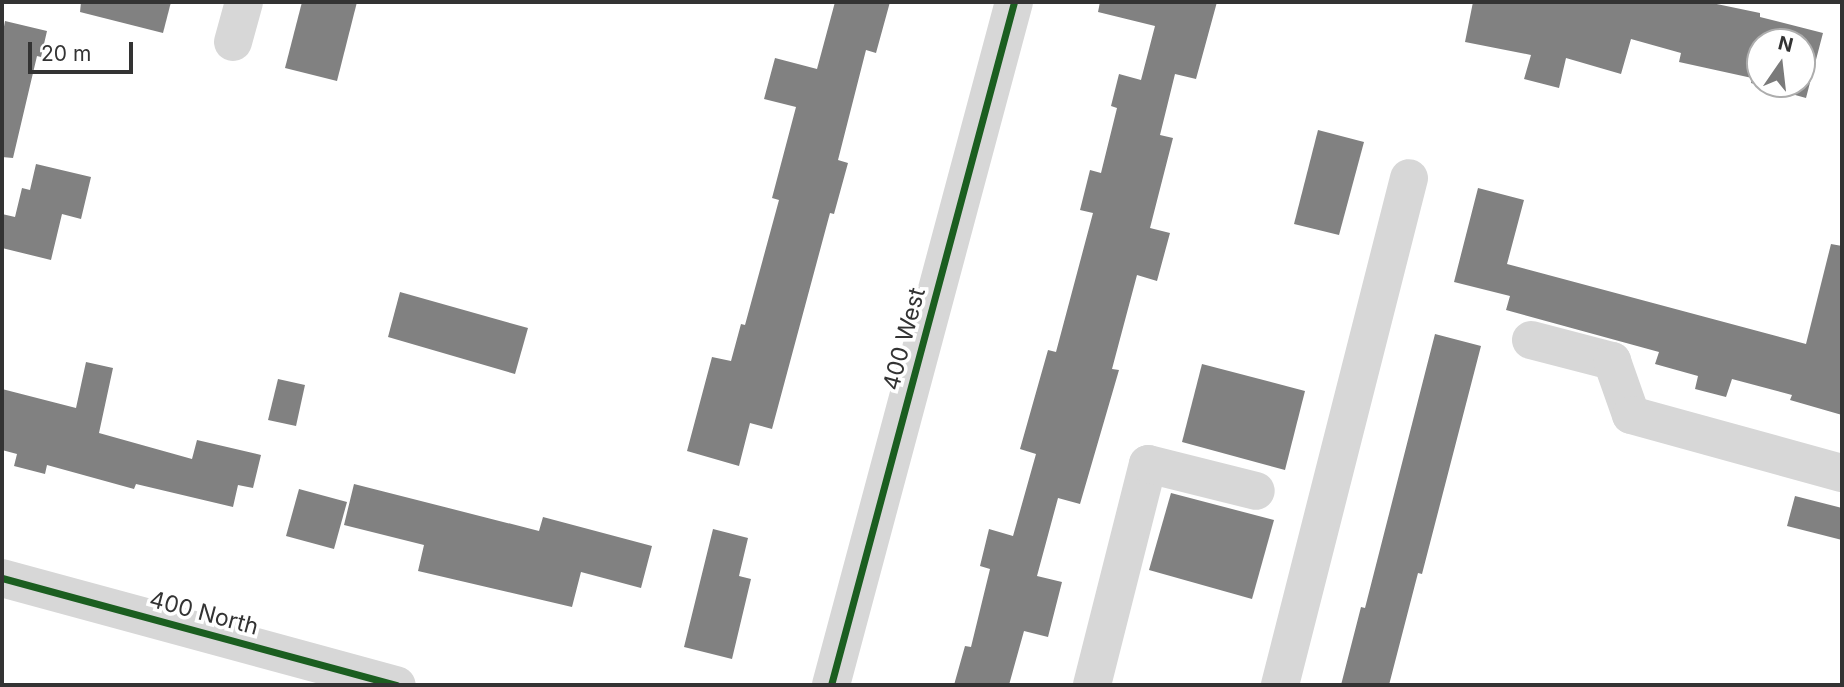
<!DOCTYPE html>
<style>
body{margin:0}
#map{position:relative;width:1844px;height:687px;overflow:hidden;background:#fff;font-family:Inter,sans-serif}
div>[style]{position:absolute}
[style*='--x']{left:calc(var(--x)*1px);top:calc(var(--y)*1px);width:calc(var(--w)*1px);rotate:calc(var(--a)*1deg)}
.building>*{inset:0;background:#818181}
.minor>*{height:38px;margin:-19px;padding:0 19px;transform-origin:19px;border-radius:19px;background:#d7d7d7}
.cycleway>*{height:7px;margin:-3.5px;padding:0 3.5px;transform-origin:3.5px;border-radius:3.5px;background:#1b5e20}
span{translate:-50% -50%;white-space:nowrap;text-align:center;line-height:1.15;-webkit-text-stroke:7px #fff;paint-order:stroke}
.street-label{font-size:23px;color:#333}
.frame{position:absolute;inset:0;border:4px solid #333;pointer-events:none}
.north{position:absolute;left:1746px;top:28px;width:70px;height:70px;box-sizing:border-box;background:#fff;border:2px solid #adadad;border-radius:50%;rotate:14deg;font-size:19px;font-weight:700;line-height:28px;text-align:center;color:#333}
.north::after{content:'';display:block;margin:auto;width:24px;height:32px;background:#7a7a7a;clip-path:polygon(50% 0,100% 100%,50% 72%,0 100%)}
.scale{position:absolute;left:28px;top:42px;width:105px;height:32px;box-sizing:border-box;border:4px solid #333;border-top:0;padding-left:9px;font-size:21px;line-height:24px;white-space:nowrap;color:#333;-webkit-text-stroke:5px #fff;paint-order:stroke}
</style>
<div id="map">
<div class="building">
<div style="clip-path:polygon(81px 2px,171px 2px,163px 33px,80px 12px)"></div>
<div style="clip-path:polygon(302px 2px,357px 2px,337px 81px,285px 68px)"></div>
<div style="clip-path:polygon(835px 2px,890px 2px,876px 53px,866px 50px,838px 160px,848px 163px,834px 214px,830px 213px,772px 429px,750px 423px,739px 466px,687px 451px,712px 357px,731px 361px,741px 324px,745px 325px,779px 200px,772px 198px,796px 107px,764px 99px,775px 58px,817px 69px)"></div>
<div style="clip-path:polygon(1100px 2px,1217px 2px,1196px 79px,1175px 74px,1160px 135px,1173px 138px,1150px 228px,1170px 233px,1157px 281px,1137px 275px,1112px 369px,1119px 370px,1080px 504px,1058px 498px,1037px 576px,1062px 582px,1048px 637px,1024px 631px,1009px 685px,954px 685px,965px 646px,971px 647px,990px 569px,980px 566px,989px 529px,1013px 536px,1036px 454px,1020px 449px,1048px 350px,1056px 352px,1093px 213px,1080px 210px,1090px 170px,1101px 173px,1117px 108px,1111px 106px,1119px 74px,1141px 80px,1155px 26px,1098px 12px)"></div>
<div style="clip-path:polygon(evenodd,1473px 2px,1707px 2px,1760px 13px,1760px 17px,1823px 33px,1806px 98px,1751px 83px,1752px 78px,1679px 62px,1681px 53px,1631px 39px,1621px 74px,1566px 58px,1559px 88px,1524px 79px,1531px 55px,1465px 42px,1473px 2px,1760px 42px,1802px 42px,1802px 84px,1760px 84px,1760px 42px)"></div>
<div style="clip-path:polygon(5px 21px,47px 31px,41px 57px,37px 56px,13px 158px,2px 157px,2px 38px)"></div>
<div style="clip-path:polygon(1318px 130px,1364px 142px,1339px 235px,1294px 224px)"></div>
<div style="clip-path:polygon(36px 164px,91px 177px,81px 219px,62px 214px,51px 260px,2px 248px,2px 214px,15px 217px,22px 188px,30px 190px)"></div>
<div style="clip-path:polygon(1478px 188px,1524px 200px,1507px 264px,1806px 344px,1831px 244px,1842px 246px,1842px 415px,1790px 400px,1792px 395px,1732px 379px,1726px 397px,1695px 389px,1698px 376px,1655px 364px,1659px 352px,1506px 310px,1510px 296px,1454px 282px)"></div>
<div style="clip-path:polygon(400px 292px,528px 328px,515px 374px,388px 337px)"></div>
<div style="clip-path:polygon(1435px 334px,1481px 346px,1422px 574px,1418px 573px,1389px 685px,1341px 685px,1361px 607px,1365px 608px)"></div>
<div style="clip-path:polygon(86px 362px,113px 368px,99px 433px,192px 459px,197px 440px,261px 455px,253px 488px,238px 485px,233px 507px,136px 484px,134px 489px,47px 465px,45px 474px,14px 466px,17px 454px,2px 450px,2px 389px,76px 408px)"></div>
<div style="clip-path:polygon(1202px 364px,1305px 391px,1285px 470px,1182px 442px)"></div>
<div style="clip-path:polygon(278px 379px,305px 385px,296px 426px,268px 420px)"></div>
<div style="clip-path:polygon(354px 484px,539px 531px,543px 517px,652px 546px,641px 588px,581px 572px,572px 607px,418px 571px,424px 545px,344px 525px)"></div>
<div style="clip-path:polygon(299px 489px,347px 502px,334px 549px,286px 536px)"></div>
<div style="clip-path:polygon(1171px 493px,1274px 520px,1252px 599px,1149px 570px)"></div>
<div style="clip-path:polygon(1795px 496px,1842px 508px,1842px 540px,1787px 526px)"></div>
<div style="clip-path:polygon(713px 529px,748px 538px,739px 576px,751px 579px,732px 659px,684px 647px)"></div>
</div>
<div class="minor">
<div style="--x:233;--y:42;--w:41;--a:-74.6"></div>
<div style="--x:1531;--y:340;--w:84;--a:14.5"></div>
<div style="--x:1612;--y:361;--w:57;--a:70.6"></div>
<div style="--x:1631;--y:415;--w:219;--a:15.4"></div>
<div style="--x:2;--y:578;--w:409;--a:15.2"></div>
<div style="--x:831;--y:685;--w:707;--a:-75"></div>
<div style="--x:1092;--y:685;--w:228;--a:-75.8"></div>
<div style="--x:1148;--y:464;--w:111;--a:14"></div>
<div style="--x:1280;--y:685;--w:523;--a:-75.72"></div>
</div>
<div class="cycleway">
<div style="--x:2;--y:578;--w:409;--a:15.2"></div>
<div style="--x:831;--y:685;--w:707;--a:-75"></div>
</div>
<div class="street-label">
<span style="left:904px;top:339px;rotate:-75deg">400 West</span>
<span style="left:204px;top:613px;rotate:15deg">400 North</span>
</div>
<div class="frame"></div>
<div class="north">N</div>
<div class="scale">20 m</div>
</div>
